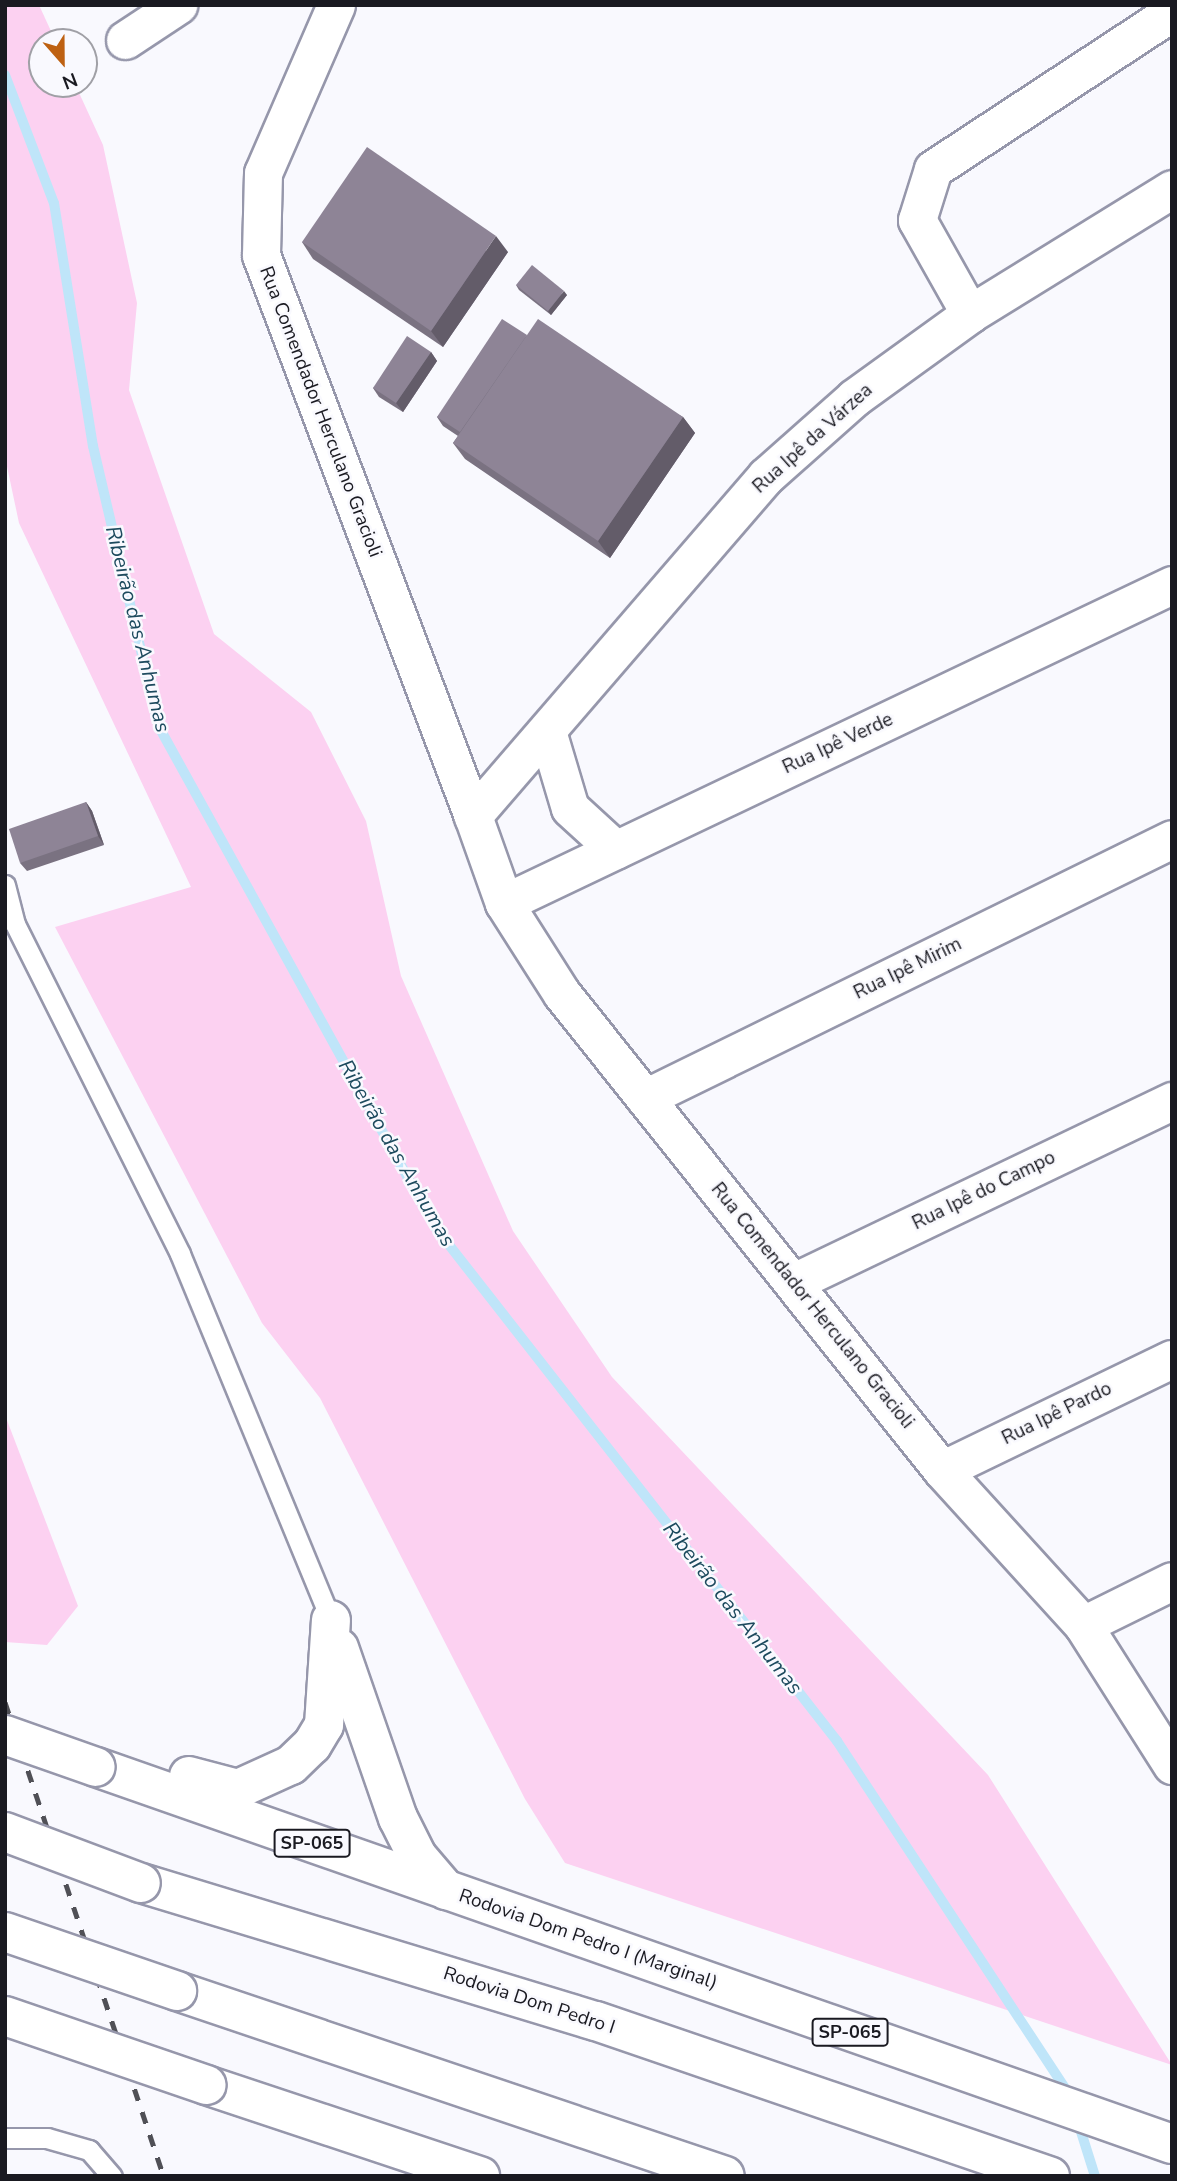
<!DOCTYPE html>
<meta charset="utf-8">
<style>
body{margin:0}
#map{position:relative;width:1177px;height:2181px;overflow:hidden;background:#f9f9fe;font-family:"Nunito Sans",sans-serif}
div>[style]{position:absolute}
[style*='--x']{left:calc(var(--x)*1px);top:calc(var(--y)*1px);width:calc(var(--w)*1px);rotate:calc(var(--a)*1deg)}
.green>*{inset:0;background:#fcd1f1}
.stream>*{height:10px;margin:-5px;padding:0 5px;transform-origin:5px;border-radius:5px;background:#bfe5f9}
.roads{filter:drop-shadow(2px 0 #9697ab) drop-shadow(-2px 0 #9697ab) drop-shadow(0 2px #9697ab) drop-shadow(0 -2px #9697ab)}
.lane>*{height:19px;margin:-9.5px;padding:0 9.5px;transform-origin:9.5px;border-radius:9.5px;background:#fff}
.street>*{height:37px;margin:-18.5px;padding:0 18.5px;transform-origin:18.5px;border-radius:18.5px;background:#fff}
.highway>*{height:38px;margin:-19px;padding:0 19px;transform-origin:19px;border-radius:19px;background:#fff}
.rail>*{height:5px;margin-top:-2.5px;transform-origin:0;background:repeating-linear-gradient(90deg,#505056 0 12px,transparent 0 24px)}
.bridges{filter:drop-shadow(2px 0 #9697ab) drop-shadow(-2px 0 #9697ab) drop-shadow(0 2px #9697ab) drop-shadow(0 -2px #9697ab)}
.highway-bridge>*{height:38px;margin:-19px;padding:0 19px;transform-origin:19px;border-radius:19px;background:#fff}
.wall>*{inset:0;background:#7a7281}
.shaded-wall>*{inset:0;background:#635c69}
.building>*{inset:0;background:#8e8496}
span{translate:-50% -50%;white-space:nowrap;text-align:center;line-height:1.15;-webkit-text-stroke:5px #f9f9fe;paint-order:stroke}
.shield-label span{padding:2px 5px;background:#f9f9fe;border:2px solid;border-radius:5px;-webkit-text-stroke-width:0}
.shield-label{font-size:18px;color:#1a1a21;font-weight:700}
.street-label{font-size:19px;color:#1a1a21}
.water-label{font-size:21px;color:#1d4a5e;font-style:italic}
.frame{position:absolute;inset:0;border:7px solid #1a1a21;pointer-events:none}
.north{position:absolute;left:28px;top:28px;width:70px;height:70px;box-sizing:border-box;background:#f9f9fe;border:2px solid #a0a0a6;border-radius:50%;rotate:159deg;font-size:19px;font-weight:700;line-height:28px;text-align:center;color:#1a1a21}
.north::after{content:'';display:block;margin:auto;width:24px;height:32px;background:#be6112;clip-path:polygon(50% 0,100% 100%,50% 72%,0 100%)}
</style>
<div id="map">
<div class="green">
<div style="clip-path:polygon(5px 5px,39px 5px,56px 42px,42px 42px,42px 84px,75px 84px,103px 145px,137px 303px,129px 390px,214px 634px,311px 712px,366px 821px,401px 976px,513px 1231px,612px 1377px,988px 1775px,1172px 2065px,565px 1863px,525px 1799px,320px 1398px,262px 1323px,55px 927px,191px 887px,19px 523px,5px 457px)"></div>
<div style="clip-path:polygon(5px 1415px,78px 1606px,47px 1645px,5px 1642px)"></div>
</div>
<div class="stream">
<div style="--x:5;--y:75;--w:137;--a:69.1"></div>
<div style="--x:54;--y:203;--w:246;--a:80.9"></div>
<div style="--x:93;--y:446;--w:289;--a:76.8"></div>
<div style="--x:159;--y:727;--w:571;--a:61.1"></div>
<div style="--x:435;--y:1227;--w:653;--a:51.97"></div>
<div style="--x:837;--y:1741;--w:426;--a:56.7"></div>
<div style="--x:1077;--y:2119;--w:60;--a:72.5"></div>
</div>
<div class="roads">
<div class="lane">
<div style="--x:5;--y:885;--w:40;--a:75.6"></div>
<div style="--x:15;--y:924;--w:369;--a:63.4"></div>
<div style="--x:180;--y:1254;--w:396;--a:67.6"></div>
<div style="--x:5;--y:2138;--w:42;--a:0"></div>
<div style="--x:47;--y:2138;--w:44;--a:15.9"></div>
<div style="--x:89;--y:2150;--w:35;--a:49"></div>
</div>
<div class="street">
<div style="--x:336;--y:5;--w:183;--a:113.5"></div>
<div style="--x:263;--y:173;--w:82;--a:91.4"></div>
<div style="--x:261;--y:255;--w:600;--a:69.3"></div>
<div style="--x:125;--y:40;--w:64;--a:-33.4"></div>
<div style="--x:1172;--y:189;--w:238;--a:148.3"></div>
<div style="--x:970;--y:314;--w:143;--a:144.1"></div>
<div style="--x:854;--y:398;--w:118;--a:138.4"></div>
<div style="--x:766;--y:476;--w:449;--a:130.8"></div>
<div style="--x:473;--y:816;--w:92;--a:70.4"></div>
<div style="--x:504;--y:903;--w:108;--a:57.5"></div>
<div style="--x:562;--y:994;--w:609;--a:51.4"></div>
<div style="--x:942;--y:1470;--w:210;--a:47.7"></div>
<div style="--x:1083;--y:1625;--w:166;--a:57.6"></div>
<div style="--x:970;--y:314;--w:108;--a:-119.4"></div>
<div style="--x:917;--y:220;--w:53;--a:-72.6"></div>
<div style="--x:933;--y:169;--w:286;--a:-33.3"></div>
<div style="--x:547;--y:731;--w:80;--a:73.4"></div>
<div style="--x:570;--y:808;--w:62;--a:42.4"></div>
<div style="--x:504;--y:903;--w:740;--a:-25.46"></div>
<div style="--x:645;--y:1098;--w:587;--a:-26.17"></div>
<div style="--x:796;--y:1281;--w:417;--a:-25.6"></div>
<div style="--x:942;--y:1470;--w:255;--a:-25.8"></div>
<div style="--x:1083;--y:1625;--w:99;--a:-26.3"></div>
</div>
<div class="highway">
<div style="--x:339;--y:1648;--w:180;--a:70.9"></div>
<div style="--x:398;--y:1818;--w:42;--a:63.4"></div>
<div style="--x:417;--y:1856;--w:45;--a:49.5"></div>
<div style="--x:96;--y:1767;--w:1140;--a:19.31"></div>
<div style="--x:189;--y:1776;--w:51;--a:14.9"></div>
<div style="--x:238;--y:1789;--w:58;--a:-24.4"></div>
<div style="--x:291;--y:1765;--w:29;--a:-44"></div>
<div style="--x:312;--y:1745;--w:23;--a:-59"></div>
<div style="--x:324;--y:1725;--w:105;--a:-86.2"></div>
<div style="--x:141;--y:1883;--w:475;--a:16.9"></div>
<div style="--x:596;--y:2021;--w:480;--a:18.9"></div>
<div style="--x:177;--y:1991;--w:578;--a:18.65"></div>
<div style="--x:206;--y:2085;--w:289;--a:18.4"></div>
</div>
</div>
<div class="rail">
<div style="--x:5;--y:1702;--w:500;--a:71.5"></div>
</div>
<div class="bridges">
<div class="highway-bridge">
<div style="--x:5;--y:1735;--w:96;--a:19.4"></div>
<div style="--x:5;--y:1832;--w:145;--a:20.6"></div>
<div style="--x:5;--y:1932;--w:182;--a:18.9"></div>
<div style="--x:5;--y:2016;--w:213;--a:18.9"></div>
</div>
</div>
<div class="wall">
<div style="clip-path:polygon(302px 242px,508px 252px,443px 347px,313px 259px)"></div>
<div style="clip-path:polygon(516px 285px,567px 295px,551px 315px,519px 290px)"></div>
<div style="clip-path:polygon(527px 335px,683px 417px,695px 433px,610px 558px,465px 459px,453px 443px,458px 436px,443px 426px,437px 417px)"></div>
<div style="clip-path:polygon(431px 352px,437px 361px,403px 412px,379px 397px,373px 388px)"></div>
<div style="clip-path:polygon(86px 802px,92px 811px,104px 845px,27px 871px,20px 863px)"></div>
</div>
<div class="shaded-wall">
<div style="clip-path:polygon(496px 236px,508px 252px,443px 347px,431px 331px)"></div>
<div style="clip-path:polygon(564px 291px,567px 295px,551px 315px,548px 311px)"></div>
<div style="clip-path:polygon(431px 352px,437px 361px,403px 412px,396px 403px)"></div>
<div style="clip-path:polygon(683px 417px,695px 433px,610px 558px,598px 541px)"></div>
<div style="clip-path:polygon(86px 802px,92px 811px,104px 845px,98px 836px)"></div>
</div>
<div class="building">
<div style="clip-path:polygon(367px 147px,496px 236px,431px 331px,302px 242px)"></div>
<div style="clip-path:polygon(532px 265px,564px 291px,548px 311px,516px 285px)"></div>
<div style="clip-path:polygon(502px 319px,527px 335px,460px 432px,437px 417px)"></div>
<div style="clip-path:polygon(538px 319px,683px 417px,598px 541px,453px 443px)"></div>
<div style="clip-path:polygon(407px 336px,431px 352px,396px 403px,373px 388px)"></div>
<div style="clip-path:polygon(86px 802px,98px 836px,20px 863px,9px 829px)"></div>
</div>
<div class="shield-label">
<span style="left:312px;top:1843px">SP-065</span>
<span style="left:850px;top:2032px">SP-065</span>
</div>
<div class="street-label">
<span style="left:320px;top:412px;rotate:69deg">Rua Comendador Herculano Gracioli</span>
<span style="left:813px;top:439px;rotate:-42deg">Rua Ipê da Várzea</span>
<span style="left:838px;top:744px;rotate:-25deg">Rua Ipê Verde</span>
<span style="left:908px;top:969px;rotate:-26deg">Rua Ipê Mirim</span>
<span style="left:984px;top:1191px;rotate:-26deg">Rua Ipê do Campo</span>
<span style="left:812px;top:1306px;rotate:51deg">Rua Comendador Herculano Gracioli</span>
<span style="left:1057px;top:1414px;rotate:-26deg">Rua Ipê Pardo</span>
<span style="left:588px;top:1940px;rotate:19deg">Rodovia Dom Pedro I (Marginal)</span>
<span style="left:529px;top:2001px;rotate:18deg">Rodovia Dom Pedro I</span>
</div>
<div class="water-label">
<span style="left:138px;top:629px;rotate:76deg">Ribeirão das Anhumas</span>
<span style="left:397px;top:1153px;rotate:60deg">Ribeirão das Anhumas</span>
<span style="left:733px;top:1608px;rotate:52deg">Ribeirão das Anhumas</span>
</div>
<div class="frame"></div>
<div class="north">N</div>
</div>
